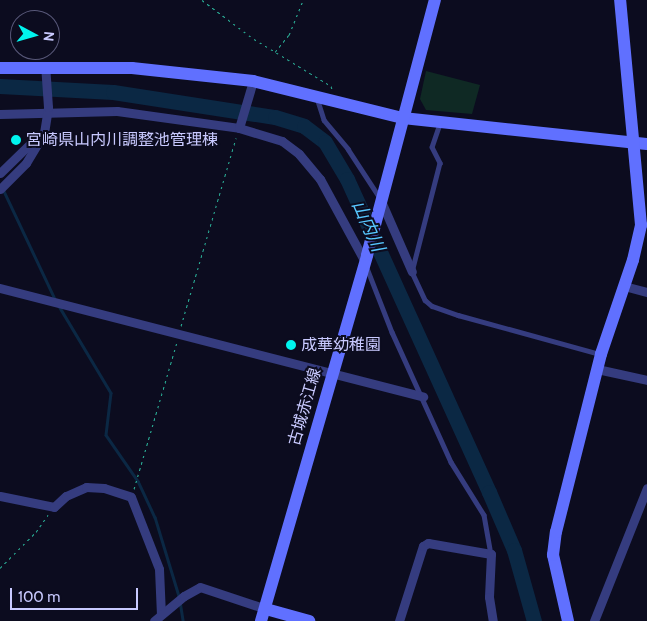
<!DOCTYPE html>
<meta charset="utf-8">
<style>
body{margin:0}
#map{position:relative;width:647px;height:621px;overflow:hidden;background:#0c0c1f;font-family:Cabin,"Noto Sans JP",sans-serif}
div>[style]{position:absolute}
[style*='--x']{left:calc(var(--x)*1px);top:calc(var(--y)*1px);width:calc(var(--w)*1px);rotate:calc(var(--a)*1deg)}
.green>*{inset:0;background:#0f2924}
.stream>*{height:2.5px;margin:-1.25px;padding:0 1.25px;transform-origin:1.25px;border-radius:1.25px;background:#0b2844}
.river>*{height:15px;margin:-7.5px;padding:0 7.5px;transform-origin:7.5px;border-radius:7.5px;background:#0b2844}
.path>*{height:1px;margin-top:-0.5px;transform-origin:0;background:repeating-linear-gradient(90deg,#2ab299 0 2.5px,transparent 0 6.5px)}
.lane>*{height:4.5px;margin:-2.25px;padding:0 2.25px;transform-origin:2.25px;border-radius:2.25px;background:#353c7f}
.street>*{height:9px;margin:-4.5px;padding:0 4.5px;transform-origin:4.5px;border-radius:4.5px;background:#353c7f}
.secondary>*{height:12px;margin:-6px;padding:0 6px;transform-origin:6px;border-radius:6px;background:#6070ff}
.dots>*{width:14px;height:14px;translate:-50% -50%;box-sizing:border-box;border:2px solid #0c0c1f;border-radius:50%}
span{translate:-50% -50%;white-space:nowrap;text-align:center;line-height:1.15;-webkit-text-stroke:4px #0c0c1f;paint-order:stroke}
.poi-label{font-size:16px;color:#c9caff}
.left{translate:0 -50%;text-align:left}
.street-label{font-size:16px;color:#c9caff}
.water-label{font-size:18px;color:#57c7ff;font-style:italic}
.north{position:absolute;left:10px;top:10px;width:50px;height:50px;box-sizing:border-box;background:#0c0c1f;border:1px solid #585879;border-radius:50%;rotate:96deg;font-size:14px;font-weight:700;line-height:20px;text-align:center;color:#c9caff}
.north::after{content:'';display:block;margin:auto;width:18px;height:22px;background:#00f4ee;clip-path:polygon(50% 0,100% 100%,50% 72%,0 100%)}
.scale{position:absolute;left:10px;top:588px;width:128px;height:22px;box-sizing:border-box;border:2px solid #c9caff;border-top:0;padding-left:6px;font-size:15px;line-height:18px;white-space:nowrap;color:#c9caff;-webkit-text-stroke:4px #0c0c1f;paint-order:stroke}
</style>
<div id="map">
<div class="green">
<div style="clip-path:polygon(426px 71px,480px 85px,472px 114px,426px 110px,420px 99px)"></div>
</div>
<div class="stream">
<div style="--x:3;--y:189;--w:122;--a:64.7"></div>
<div style="--x:59;--y:306;--w:101;--a:59.1"></div>
<div style="--x:111;--y:393;--w:42;--a:96.8"></div>
<div style="--x:106;--y:435;--w:56;--a:55.2"></div>
<div style="--x:138;--y:481;--w:40;--a:65"></div>
<div style="--x:155;--y:517;--w:83;--a:73.1"></div>
<div style="--x:180;--y:601;--w:20;--a:81"></div>
</div>
<div class="river">
<div style="--x:0;--y:86;--w:113;--a:3"></div>
<div style="--x:113;--y:92;--w:164;--a:8.8"></div>
<div style="--x:275;--y:117;--w:30;--a:17"></div>
<div style="--x:304;--y:126;--w:26;--a:37"></div>
<div style="--x:325;--y:142;--w:43;--a:59.3"></div>
<div style="--x:347;--y:179;--w:344;--a:65.6"></div>
<div style="--x:489;--y:492;--w:63;--a:66.7"></div>
<div style="--x:514;--y:550;--w:74;--a:74.3"></div>
</div>
<div class="path">
<div style="--x:202;--y:0;--w:65;--a:36.9"></div>
<div style="--x:254;--y:39;--w:90;--a:31.4"></div>
<div style="--x:331;--y:86;--w:3;--a:72"></div>
<div style="--x:275;--y:52;--w:22;--a:-51"></div>
<div style="--x:289;--y:35;--w:38;--a:-68"></div>
<div style="--x:181;--y:326;--w:196;--a:-73.7"></div>
<div style="--x:134;--y:489;--w:153;--a:-73.7"></div>
<div style="--x:0;--y:568;--w:51;--a:-45"></div>
<div style="--x:36;--y:532;--w:21;--a:-55"></div>
</div>
<div class="lane">
<div style="--x:317;--y:98;--w:23;--a:72"></div>
<div style="--x:324;--y:120;--w:38;--a:50"></div>
<div style="--x:348;--y:149;--w:59;--a:56.9"></div>
<div style="--x:440;--y:124;--w:24;--a:109"></div>
<div style="--x:432;--y:147;--w:18;--a:63"></div>
<div style="--x:440;--y:163;--w:113;--a:104.4"></div>
<div style="--x:412;--y:272;--w:31;--a:65"></div>
<div style="--x:425;--y:300;--w:9;--a:41"></div>
<div style="--x:432;--y:306;--w:28;--a:19"></div>
<div style="--x:458;--y:315;--w:147;--a:15.4"></div>
<div style="--x:367;--y:268;--w:69;--a:68.7"></div>
<div style="--x:392;--y:332;--w:143;--a:65.6"></div>
<div style="--x:451;--y:462;--w:62;--a:58.1"></div>
<div style="--x:484;--y:515;--w:40;--a:80"></div>
</div>
<div class="street">
<div style="--x:0;--y:114;--w:117;--a:-1.5"></div>
<div style="--x:117;--y:111;--w:123;--a:7.9"></div>
<div style="--x:239;--y:128;--w:45;--a:16.8"></div>
<div style="--x:282;--y:141;--w:21;--a:37"></div>
<div style="--x:299;--y:154;--w:33;--a:50"></div>
<div style="--x:320;--y:179;--w:94;--a:61.5"></div>
<div style="--x:239;--y:128;--w:49;--a:-73.4"></div>
<div style="--x:0;--y:173;--w:50;--a:-44.2"></div>
<div style="--x:36;--y:138;--w:4;--a:27"></div>
<div style="--x:0;--y:189;--w:37;--a:-45"></div>
<div style="--x:26;--y:163;--w:35;--a:-59"></div>
<div style="--x:44;--y:133;--w:26;--a:-81"></div>
<div style="--x:48;--y:107;--w:39;--a:-94"></div>
<div style="--x:381;--y:201;--w:77;--a:66.4"></div>
<div style="--x:624;--y:286;--w:24;--a:15"></div>
<div style="--x:0;--y:288;--w:437;--a:14.4"></div>
<div style="--x:597;--y:369;--w:51;--a:12.4"></div>
<div style="--x:0;--y:496;--w:55;--a:11.5"></div>
<div style="--x:54;--y:507;--w:16;--a:-43"></div>
<div style="--x:66;--y:496;--w:22;--a:-24"></div>
<div style="--x:86;--y:487;--w:18;--a:3"></div>
<div style="--x:104;--y:488;--w:28;--a:18"></div>
<div style="--x:131;--y:497;--w:77;--a:68.7"></div>
<div style="--x:159;--y:569;--w:45;--a:87.5"></div>
<div style="--x:154;--y:621;--w:39;--a:-40"></div>
<div style="--x:184;--y:596;--w:18;--a:-29"></div>
<div style="--x:200;--y:587;--w:70;--a:18.4"></div>
<div style="--x:399;--y:621;--w:79;--a:-72.3"></div>
<div style="--x:423;--y:546;--w:6;--a:-31"></div>
<div style="--x:428;--y:543;--w:64;--a:9.9"></div>
<div style="--x:491;--y:554;--w:43;--a:92.7"></div>
<div style="--x:489;--y:597;--w:24;--a:81"></div>
<div style="--x:594;--y:621;--w:143;--a:-68.3"></div>
</div>
<div class="secondary">
<div style="--x:0;--y:68;--w:132;--a:0"></div>
<div style="--x:132;--y:68;--w:122;--a:6.1"></div>
<div style="--x:253;--y:81;--w:154;--a:13.9"></div>
<div style="--x:403;--y:118;--w:245;--a:6.1"></div>
<div style="--x:266;--y:609;--w:45;--a:15.6"></div>
<div style="--x:261;--y:621;--w:381;--a:-73.8"></div>
<div style="--x:367;--y:255;--w:264;--a:-75.1"></div>
<div style="--x:568;--y:621;--w:68;--a:-102.8"></div>
<div style="--x:553;--y:555;--w:23;--a:-83"></div>
<div style="--x:556;--y:532;--w:184;--a:-75.8"></div>
<div style="--x:601;--y:354;--w:99;--a:-71.2"></div>
<div style="--x:633;--y:260;--w:36;--a:-77"></div>
<div style="--x:641;--y:225;--w:226;--a:-95.3"></div>
</div>
<div class="dots">
<div style="left:16px;top:140px;background:#00f4ee"></div>
<div style="left:291px;top:345px;background:#00f4ee"></div>
</div>
<div class="poi-label">
<span class="left" style="left:26px;top:140px">宮崎県山内川調整池管理棟</span>
<span class="left" style="left:301px;top:345px">成華幼稚園</span>
</div>
<div class="street-label">
<span style="left:305px;top:407px;rotate:-74deg">古城赤江線</span>
</div>
<div class="water-label">
<span style="left:368px;top:226px;rotate:66deg">山内川</span>
</div>
<div class="north">N</div>
<div class="scale">100 m</div>
</div>
